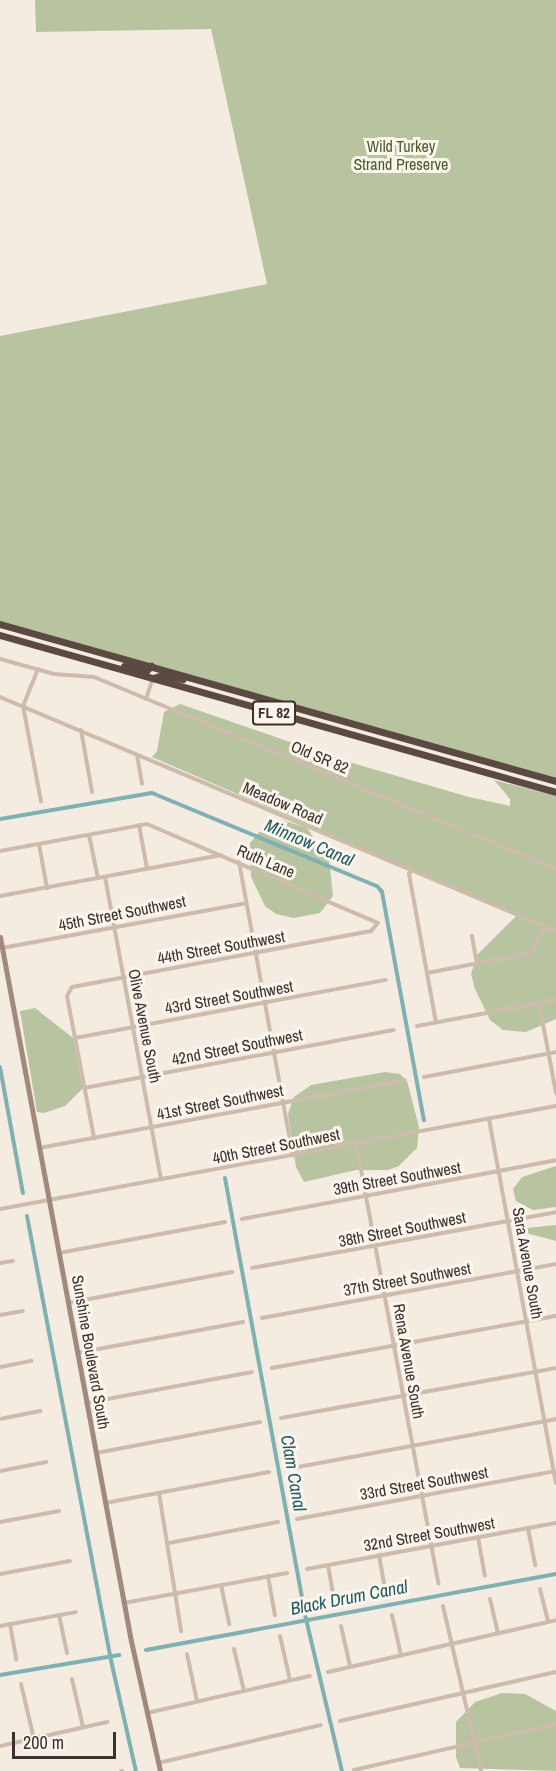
<!DOCTYPE html>
<style>
body{margin:0}
#map{position:relative;width:556px;height:1771px;overflow:hidden;background:#f4ebe1;font-family:"Archivo Narrow",sans-serif}
div>[style]{position:absolute}
[style*='--x']{left:calc(var(--x)*1px);top:calc(var(--y)*1px);width:calc(var(--w)*1px);rotate:calc(var(--a)*1deg)}
.green>*{inset:0;background:#b8c4a0}
.canal>*{height:4px;margin:-2px;padding:0 2px;transform-origin:2px;border-radius:2px;background:#7fb0b2}
.street>*{height:4px;margin:-2px;padding:0 2px;transform-origin:2px;border-radius:2px;background:#cdbbac}
.secondary>*{height:5px;margin:-2.5px;padding:0 2.5px;transform-origin:2.5px;border-radius:2.5px;background:#a18a7d}
.highway>*{height:7px;margin:-3.5px;padding:0 3.5px;transform-origin:3.5px;border-radius:3.5px;background:#5c4a42}
span{translate:-50% -50%;white-space:nowrap;text-align:center;line-height:1.15;-webkit-text-stroke:6px #fbf5ee;paint-order:stroke}
.shield-label span{padding:2px 4px;background:#fbf5ee;border:2px solid;border-radius:4px;-webkit-text-stroke-width:0}
.shield-label{font-size:15px;color:#3b302b;font-weight:700}
.park-label{font-size:16px;color:#4a5a2e}
.street-label{font-size:16px;color:#3b302b}
.water-label{font-size:18px;color:#1f5a5e;font-style:italic}
.scale{position:absolute;left:12px;top:1732px;width:104px;height:27px;box-sizing:border-box;border:3px solid #3b302b;border-top:0;padding-left:8px;font-size:18px;line-height:21px;white-space:nowrap;color:#3b302b;-webkit-text-stroke:4px #fbf5ee;paint-order:stroke}
</style>
<div id="map">
<div class="green">
<div style="clip-path:polygon(35px 0,556px 0,556px 779px,0 622px,0 336px,267px 284px,211px 29px,36px 32px)"></div>
<div style="clip-path:polygon(180px 704px,342px 760px,469px 797px,510px 806px,510px 799px,494px 780px,556px 796px,556px 1019px,526px 1032px,503px 1030px,490px 1020px,475px 989px,471px 974px,477px 955px,517px 915px,152px 757px,157px 751px,164px 712px)"></div>
<div style="clip-path:polygon(282px 820px,307px 828px,329px 860px,333px 896px,320px 913px,294px 918px,276px 914px,265px 906px,251px 877px,250px 843px,268px 822px)"></div>
<div style="clip-path:polygon(35px 1008px,73px 1038px,83px 1088px,65px 1106px,44px 1113px,37px 1112px,20px 1011px)"></div>
<div style="clip-path:polygon(385px 1072px,400px 1074px,407px 1081px,419px 1127px,417px 1148px,399px 1166px,388px 1170px,356px 1170px,304px 1182px,296px 1167px,288px 1114px,294px 1097px,311px 1085px)"></div>
<div style="clip-path:polygon(556px 1166px,556px 1207px,533px 1210px,516px 1201px,513px 1189px,522px 1177px)"></div>
<div style="clip-path:polygon(556px 1225px,556px 1241px,526px 1233px,527px 1228px)"></div>
<div style="clip-path:polygon(502px 1693px,525px 1694px,556px 1711px,556px 1771px,460px 1768px,456px 1757px,456px 1722px,475px 1702px)"></div>
</div>
<div class="canal">
<div style="--x:0;--y:819;--w:154;--a:-9.7"></div>
<div style="--x:152;--y:793;--w:243;--a:22.5"></div>
<div style="--x:377;--y:886;--w:8;--a:50"></div>
<div style="--x:382;--y:892;--w:232;--a:79.6"></div>
<div style="--x:0;--y:1067;--w:128;--a:79.7"></div>
<div style="--x:225;--y:1178;--w:448;--a:79.6"></div>
<div style="--x:306;--y:1619;--w:156;--a:76.7"></div>
<div style="--x:27;--y:1216;--w:448;--a:79.3"></div>
<div style="--x:110;--y:1656;--w:118;--a:77.3"></div>
<div style="--x:146;--y:1650;--w:417;--a:-10.5"></div>
<div style="--x:0;--y:1675;--w:121;--a:-9.5"></div>
</div>
<div class="street">
<div style="--x:0;--y:659;--w:56;--a:15.5"></div>
<div style="--x:54;--y:674;--w:40;--a:4.3"></div>
<div style="--x:94;--y:677;--w:500;--a:22.57"></div>
<div style="--x:38;--y:669;--w:40;--a:112"></div>
<div style="--x:23;--y:706;--w:97;--a:79.3"></div>
<div style="--x:0;--y:697;--w:603;--a:22.82"></div>
<div style="--x:146;--y:699;--w:22;--a:-72"></div>
<div style="--x:81;--y:730;--w:63;--a:79.9"></div>
<div style="--x:137;--y:755;--w:29;--a:80"></div>
<div style="--x:139;--y:825;--w:44;--a:79.5"></div>
<div style="--x:89;--y:835;--w:44;--a:78.2"></div>
<div style="--x:39;--y:844;--w:45;--a:79.7"></div>
<div style="--x:0;--y:851;--w:149;--a:-10.4"></div>
<div style="--x:147;--y:824;--w:251;--a:23.2"></div>
<div style="--x:378;--y:923;--w:11;--a:131"></div>
<div style="--x:371;--y:931;--w:304;--a:169.4"></div>
<div style="--x:72;--y:987;--w:10;--a:119"></div>
<div style="--x:67;--y:996;--w:145;--a:79.2"></div>
<div style="--x:239;--y:862;--w:298;--a:79.6"></div>
<div style="--x:412;--y:870;--w:5;--a:127"></div>
<div style="--x:409;--y:874;--w:150;--a:79.7"></div>
<div style="--x:105;--y:877;--w:307;--a:79.5"></div>
<div style="--x:0;--y:896;--w:225;--a:-10.5"></div>
<div style="--x:472;--y:936;--w:27;--a:80"></div>
<div style="--x:2;--y:948;--w:248;--a:-10.4"></div>
<div style="--x:427;--y:973;--w:106;--a:-10.9"></div>
<div style="--x:531;--y:953;--w:30;--a:-62"></div>
<div style="--x:539;--y:1003;--w:92;--a:79.3"></div>
<div style="--x:417;--y:1026;--w:141;--a:-10.6"></div>
<div style="--x:75;--y:1038;--w:316;--a:-10.6"></div>
<div style="--x:424;--y:1077;--w:134;--a:-10.7"></div>
<div style="--x:84;--y:1088;--w:315;--a:-10.6"></div>
<div style="--x:489;--y:1119;--w:370;--a:79.6"></div>
<div style="--x:356;--y:1143;--w:448;--a:79.4"></div>
<div style="--x:39;--y:1148;--w:372;--a:-10.5"></div>
<div style="--x:0;--y:1209;--w:565;--a:-10.5"></div>
<div style="--x:242;--y:1219;--w:319;--a:-10.6"></div>
<div style="--x:59;--y:1253;--w:169;--a:-10.6"></div>
<div style="--x:0;--y:1263;--w:13;--a:-9"></div>
<div style="--x:252;--y:1268;--w:309;--a:-10.4"></div>
<div style="--x:68;--y:1303;--w:167;--a:-10.7"></div>
<div style="--x:0;--y:1315;--w:23;--a:-10"></div>
<div style="--x:262;--y:1318;--w:299;--a:-10.4"></div>
<div style="--x:77;--y:1353;--w:169;--a:-10.6"></div>
<div style="--x:0;--y:1367;--w:32;--a:-11"></div>
<div style="--x:272;--y:1368;--w:289;--a:-10.4"></div>
<div style="--x:86;--y:1403;--w:169;--a:-10.6"></div>
<div style="--x:281;--y:1418;--w:280;--a:-10.3"></div>
<div style="--x:0;--y:1419;--w:41;--a:-11.3"></div>
<div style="--x:96;--y:1453;--w:167;--a:-10.7"></div>
<div style="--x:287;--y:1469;--w:274;--a:-10.5"></div>
<div style="--x:0;--y:1471;--w:47;--a:-11.1"></div>
<div style="--x:159;--y:1493;--w:140;--a:80.9"></div>
<div style="--x:105;--y:1503;--w:167;--a:-10.7"></div>
<div style="--x:297;--y:1519;--w:262;--a:-10.5"></div>
<div style="--x:0;--y:1522;--w:60;--a:-10.6"></div>
<div style="--x:528;--y:1528;--w:38;--a:79"></div>
<div style="--x:478;--y:1537;--w:39;--a:80"></div>
<div style="--x:169;--y:1543;--w:111;--a:-10.9"></div>
<div style="--x:379;--y:1555;--w:40;--a:80"></div>
<div style="--x:328;--y:1565;--w:39;--a:80"></div>
<div style="--x:307;--y:1569;--w:253;--a:-10.5"></div>
<div style="--x:0;--y:1574;--w:71;--a:-10.5"></div>
<div style="--x:268;--y:1576;--w:40;--a:80"></div>
<div style="--x:221;--y:1585;--w:40;--a:78"></div>
<div style="--x:540;--y:1589;--w:34;--a:76"></div>
<div style="--x:490;--y:1599;--w:35;--a:77"></div>
<div style="--x:124;--y:1603;--w:166;--a:-10.4"></div>
<div style="--x:443;--y:1606;--w:169;--a:77"></div>
<div style="--x:59;--y:1615;--w:39;--a:78"></div>
<div style="--x:392;--y:1615;--w:41;--a:77.3"></div>
<div style="--x:10;--y:1624;--w:36;--a:80"></div>
<div style="--x:0;--y:1626;--w:77;--a:-10.4"></div>
<div style="--x:341;--y:1626;--w:41;--a:77.3"></div>
<div style="--x:280;--y:1636;--w:45;--a:77.2"></div>
<div style="--x:234;--y:1649;--w:43;--a:76.6"></div>
<div style="--x:187;--y:1654;--w:48;--a:78"></div>
<div style="--x:328;--y:1672;--w:234;--a:-12.8"></div>
<div style="--x:72;--y:1679;--w:49;--a:77.1"></div>
<div style="--x:21;--y:1684;--w:57;--a:76.7"></div>
<div style="--x:147;--y:1713;--w:167;--a:-12.8"></div>
<div style="--x:340;--y:1721;--w:221;--a:-12.8"></div>
<div style="--x:0;--y:1746;--w:110;--a:-12.6"></div>
<div style="--x:158;--y:1763;--w:167;--a:-13.1"></div>
<div style="--x:354;--y:1770;--w:207;--a:-12.8"></div>
<div style="--x:121;--y:1771;--w:1;--a:0"></div>
</div>
<div class="secondary">
<div style="--x:0;--y:937;--w:716;--a:79.46"></div>
<div style="--x:131;--y:1641;--w:133;--a:77.4"></div>
</div>
<div class="highway">
<div style="--x:0;--y:624;--w:578;--a:15.77"></div>
<div style="--x:0;--y:635;--w:578;--a:15.77"></div>
<div style="--x:124;--y:666;--w:23;--a:10"></div>
<div style="--x:147;--y:670;--w:6;--a:-45"></div>
<div style="--x:153;--y:678;--w:9;--a:-18"></div>
<div style="--x:162;--y:675;--w:21;--a:11"></div>
</div>
<div class="shield-label">
<span style="left:274px;top:713px">FL 82</span>
</div>
<div class="park-label">
<span style="left:401px;top:155px">Wild Turkey<br>Strand Preserve</span>
</div>
<div class="street-label">
<span style="left:320px;top:757px;rotate:23deg">Old SR 82</span>
<span style="left:283px;top:803px;rotate:23deg">Meadow Road</span>
<span style="left:266px;top:861px;rotate:23deg">Ruth Lane</span>
<span style="left:122px;top:913px;rotate:-11deg">45th Street Southwest</span>
<span style="left:221px;top:947px;rotate:-10deg">44th Street Southwest</span>
<span style="left:229px;top:997px;rotate:-10deg">43rd Street Southwest</span>
<span style="left:145px;top:1026px;rotate:79deg">Olive Avenue South</span>
<span style="left:237px;top:1047px;rotate:-11deg">42nd Street Southwest</span>
<span style="left:220px;top:1102px;rotate:-11deg">41st Street Southwest</span>
<span style="left:276px;top:1146px;rotate:-11deg">40th Street Southwest</span>
<span style="left:397px;top:1178px;rotate:-10deg">39th Street Southwest</span>
<span style="left:402px;top:1229px;rotate:-11deg">38th Street Southwest</span>
<span style="left:528px;top:1263px;rotate:80deg">Sara Avenue South</span>
<span style="left:407px;top:1279px;rotate:-10deg">37th Street Southwest</span>
<span style="left:91px;top:1352px;rotate:80deg">Sunshine Boulevard South</span>
<span style="left:409px;top:1361px;rotate:80deg">Rena Avenue South</span>
<span style="left:424px;top:1483px;rotate:-10deg">33rd Street Southwest</span>
<span style="left:429px;top:1534px;rotate:-10deg">32nd Street Southwest</span>
</div>
<div class="water-label">
<span style="left:309px;top:843px;rotate:23deg">Minnow Canal</span>
<span style="left:293px;top:1473px;rotate:80deg">Clam Canal</span>
<span style="left:349px;top:1598px;rotate:-11deg">Black Drum Canal</span>
</div>
<div class="scale">200 m</div>
</div>
